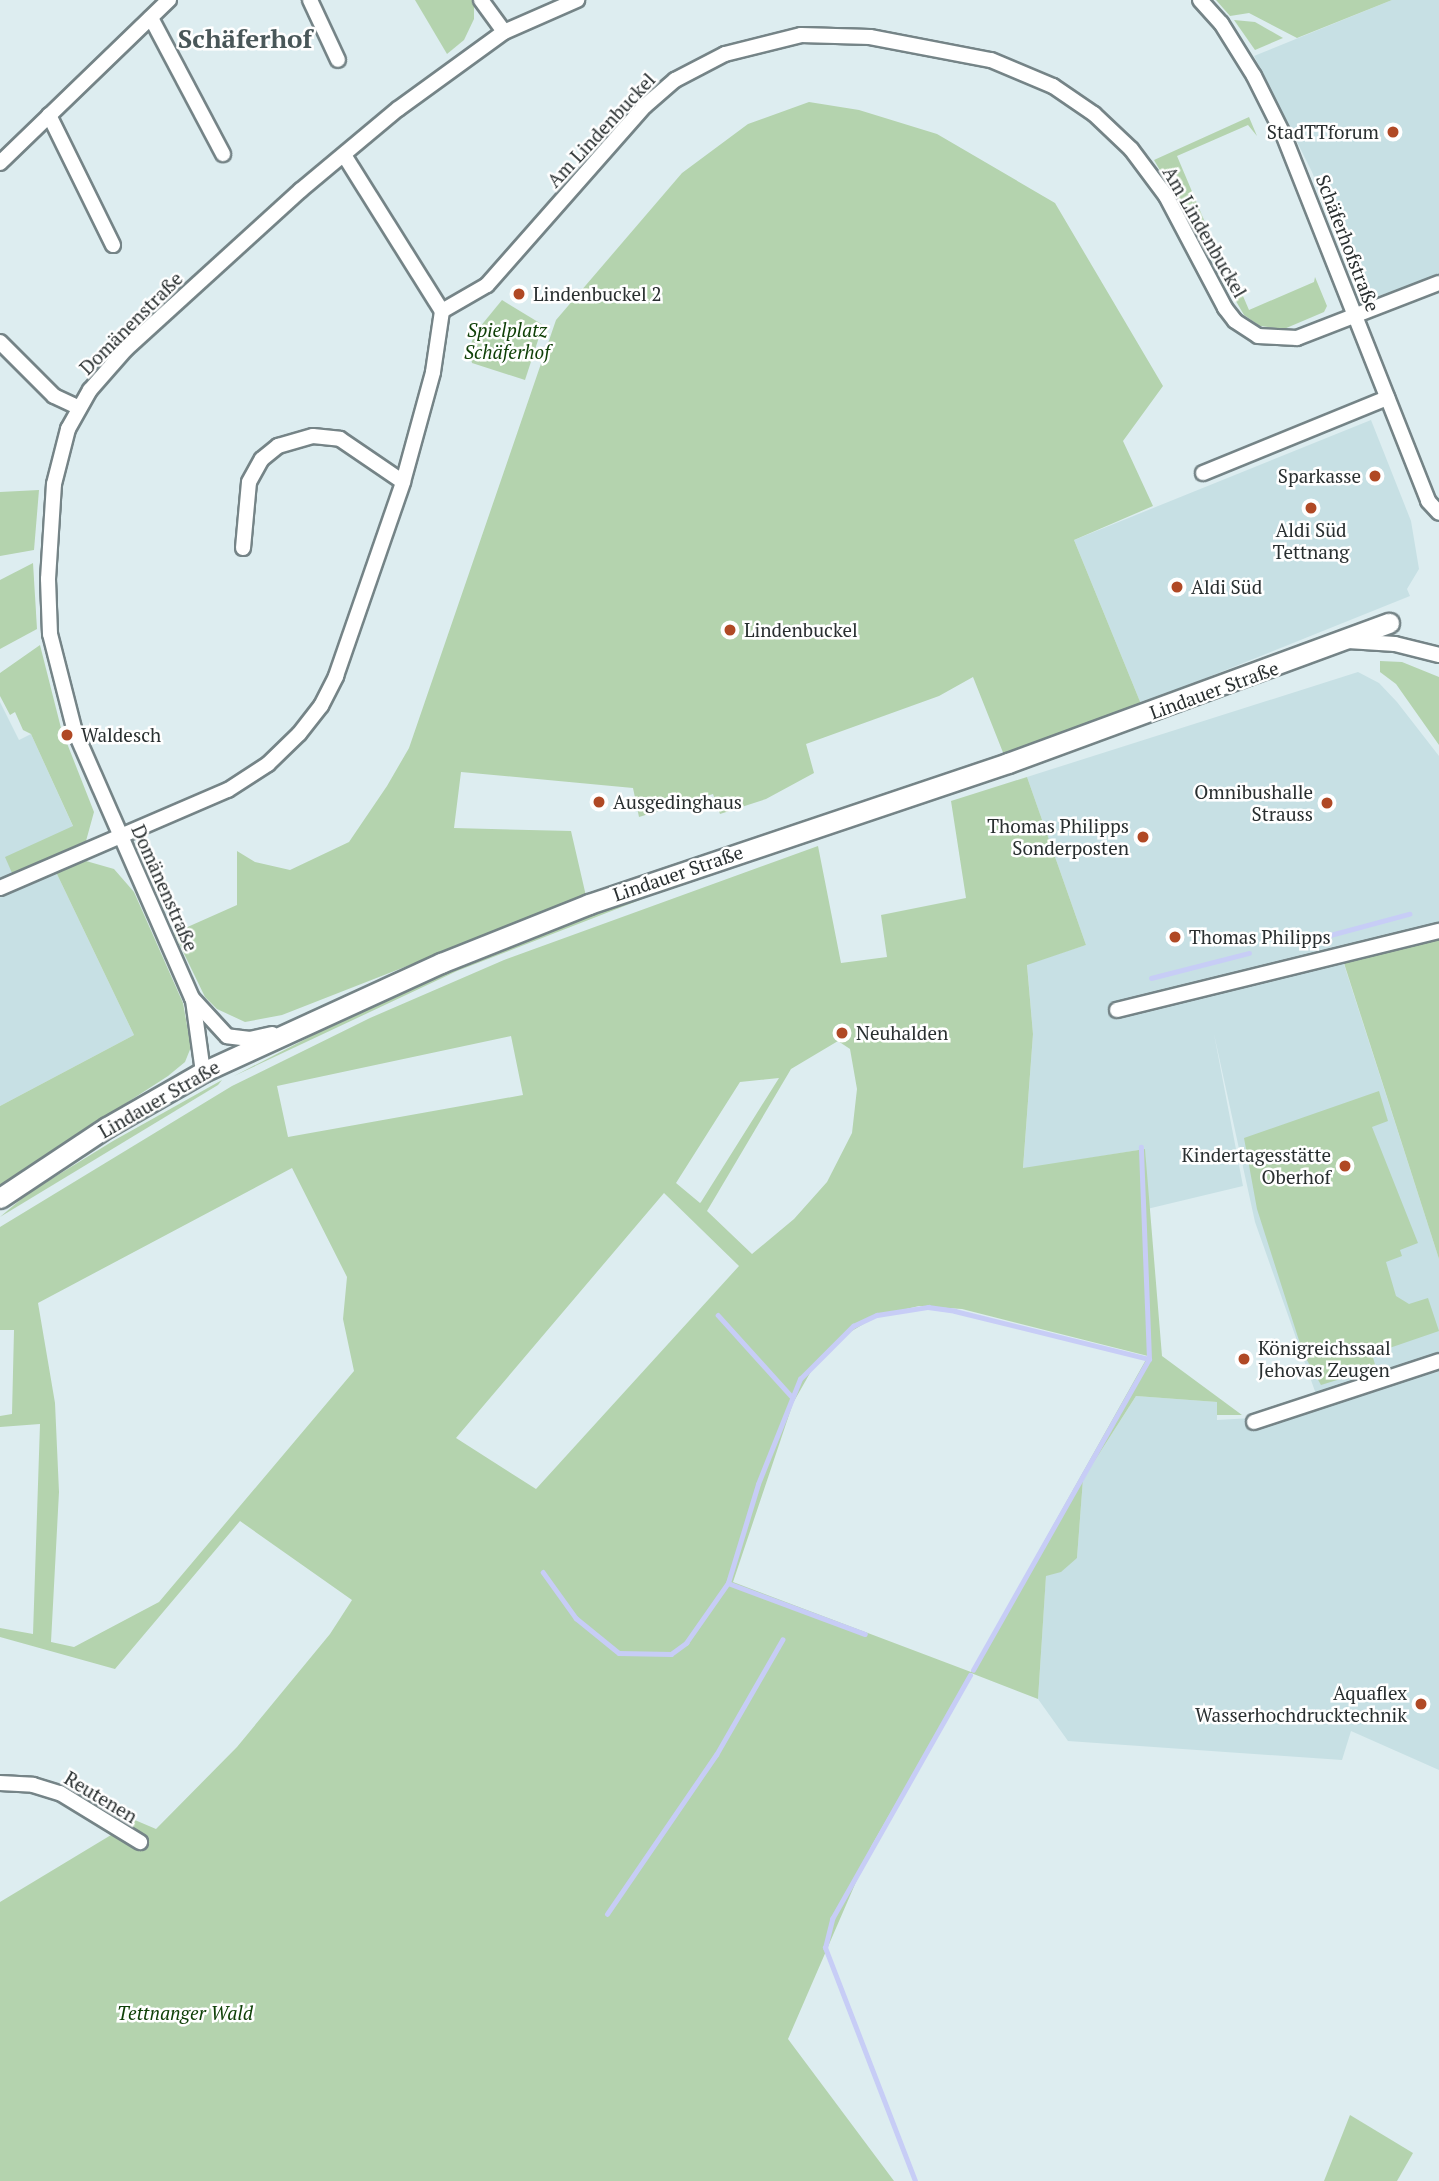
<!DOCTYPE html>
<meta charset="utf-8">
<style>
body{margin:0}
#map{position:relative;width:1439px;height:2181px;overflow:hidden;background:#ddedf0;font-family:"PT Serif",serif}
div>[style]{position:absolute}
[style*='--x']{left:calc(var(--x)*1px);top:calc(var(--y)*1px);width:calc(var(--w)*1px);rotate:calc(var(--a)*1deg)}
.built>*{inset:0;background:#c7e0e4}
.green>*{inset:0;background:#b4d3ae}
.stream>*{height:4.5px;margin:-2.25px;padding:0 2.25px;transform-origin:2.25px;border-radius:2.25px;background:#c7cdf6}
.roads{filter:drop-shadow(2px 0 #758487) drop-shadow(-2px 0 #758487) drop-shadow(0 2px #758487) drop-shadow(0 -2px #758487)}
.minor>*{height:14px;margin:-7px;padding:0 7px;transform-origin:7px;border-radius:7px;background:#fff}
.secondary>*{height:19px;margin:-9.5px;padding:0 9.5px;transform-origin:9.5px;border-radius:9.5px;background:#fff}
.dots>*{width:19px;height:19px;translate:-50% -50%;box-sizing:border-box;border:4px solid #fff;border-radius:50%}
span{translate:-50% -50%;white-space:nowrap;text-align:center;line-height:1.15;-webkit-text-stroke:5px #fff;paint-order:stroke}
.street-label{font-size:19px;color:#292f30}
.poi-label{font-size:19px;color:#292f30}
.right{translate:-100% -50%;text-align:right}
.left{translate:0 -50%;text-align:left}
.park-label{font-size:19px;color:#0f4007;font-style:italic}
.district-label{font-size:26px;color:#495759;font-weight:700}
</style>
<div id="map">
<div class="built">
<div style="clip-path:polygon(1392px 0,1439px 0,1439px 276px,1375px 297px,1360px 290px,1312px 172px,1254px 56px)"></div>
<div style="clip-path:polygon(1371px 420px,1411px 521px,1419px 569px,1407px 589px,1410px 596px,1141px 704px,1074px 540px)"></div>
<div style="clip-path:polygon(1358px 672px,1379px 683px,1397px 702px,1439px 756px,1439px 932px,1340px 952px,1439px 1259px,1439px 1355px,1317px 1397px,1255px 1222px,1214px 1034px,1243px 1186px,1147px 1209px,1145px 1149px,1023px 1169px,1033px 1034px,1027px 964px,1086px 945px,1027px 777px)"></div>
<div style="clip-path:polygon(0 702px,19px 740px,31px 734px,81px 844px,0 881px)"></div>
<div style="clip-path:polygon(56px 872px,134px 1035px,0 1106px,0 896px)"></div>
<div style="clip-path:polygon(1439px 1365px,1439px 1770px,1351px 1731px,1342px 1760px,1068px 1741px,1038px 1699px,1046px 1575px,1077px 1558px,1083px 1479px,1136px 1396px,1217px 1402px,1217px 1420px,1252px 1418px)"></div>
</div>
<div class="green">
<div style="clip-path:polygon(415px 0,474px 0,474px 19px,464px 40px,447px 54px)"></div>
<div style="clip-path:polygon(1216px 0,1392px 0,1297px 38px,1249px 13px,1230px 16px)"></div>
<div style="clip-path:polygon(1234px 20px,1255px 22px,1283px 38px,1255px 50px)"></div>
<div style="clip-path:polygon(809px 102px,859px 110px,937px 134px,1055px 203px,1163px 386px,1123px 441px,1153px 506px,1074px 540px,1141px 704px,1004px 755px,973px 677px,939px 696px,806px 744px,814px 773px,766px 799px,720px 814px,713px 794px,639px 817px,633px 788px,461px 772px,454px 828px,571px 831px,586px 896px,282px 1015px,245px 1022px,217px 1009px,205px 997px,174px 933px,237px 905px,237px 851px,255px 862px,290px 870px,349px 842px,387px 786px,409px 748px,556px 320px,682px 173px,748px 124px)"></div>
<div style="clip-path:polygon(1249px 117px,1257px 136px,1248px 125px,1177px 156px,1237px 298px,1243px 296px,1249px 310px,1314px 282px,1315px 277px,1327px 306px,1324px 312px,1284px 329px,1260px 326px,1244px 315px,1154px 160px)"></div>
<div style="clip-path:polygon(502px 300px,543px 325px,525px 380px,472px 363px,469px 349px,475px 333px)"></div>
<div style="clip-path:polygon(39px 490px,34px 550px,0 556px,0 492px)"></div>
<div style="clip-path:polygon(33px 563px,37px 629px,0 649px,0 580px)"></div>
<div style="clip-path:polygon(40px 645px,61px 728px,94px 812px,86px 841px,12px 873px,5px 857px,73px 826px,31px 734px,23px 730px,15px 712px,10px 715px,0 696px,0 673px)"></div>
<div style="clip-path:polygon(1380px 661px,1402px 662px,1439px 677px,1439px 745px,1396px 684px,1380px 672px)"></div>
<div style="clip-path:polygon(evenodd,1027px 777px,1086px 945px,1027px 965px,1033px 1034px,1023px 1168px,1145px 1149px,1162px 1356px,1242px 1415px,1217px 1415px,1217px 1402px,1136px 1396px,1083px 1479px,1077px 1558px,1061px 1572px,1046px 1576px,1038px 1699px,971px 1673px,872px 1845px,788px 2039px,894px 2181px,0 2181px,0 1902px,116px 1832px,100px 1811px,109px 1809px,156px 1829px,237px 1747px,330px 1634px,352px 1600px,240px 1521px,115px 1669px,0 1637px,0 1628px,33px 1634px,40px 1424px,0 1427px,0 1416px,12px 1414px,14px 1330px,0 1330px,0 1227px,232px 1086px,370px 1018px,504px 960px,818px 846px,841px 963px,887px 957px,881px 915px,966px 898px,951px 801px,1027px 777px,511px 1036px,523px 1095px,288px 1137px,277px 1086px,511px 1036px,1027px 777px,838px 1041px,850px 1049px,857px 1089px,852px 1133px,827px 1182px,794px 1219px,752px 1254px,707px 1211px,791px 1069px,838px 1041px,1027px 777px,779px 1078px,701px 1202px,700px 1203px,676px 1183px,740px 1082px,779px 1078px,1027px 777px,292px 1168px,347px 1277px,343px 1319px,354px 1371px,159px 1602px,74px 1647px,51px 1642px,59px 1492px,55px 1403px,38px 1303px,292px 1168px,1027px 777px,664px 1193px,739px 1266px,536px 1489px,456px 1438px,664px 1193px,1027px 777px,919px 1306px,962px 1309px,1148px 1356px,971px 1672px,733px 1582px,793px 1403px,818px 1359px,840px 1338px,877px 1316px,919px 1306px)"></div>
<div style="clip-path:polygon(86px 861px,114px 869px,134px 892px,183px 1003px,191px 1047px,185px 1062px,168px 1076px,0 1185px,0 1106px,134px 1035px,56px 872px)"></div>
<div style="clip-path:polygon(717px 870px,457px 971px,234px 1076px,377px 1002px,500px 949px)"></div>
<div style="clip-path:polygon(1439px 937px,1439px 1259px,1343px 960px)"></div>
<div style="clip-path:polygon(222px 1080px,218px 1085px,0 1217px,27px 1194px,113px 1141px)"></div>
<div style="clip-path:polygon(1379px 1091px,1388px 1121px,1372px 1127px,1418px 1243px,1400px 1250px,1402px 1256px,1386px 1262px,1396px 1296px,1409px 1304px,1428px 1298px,1439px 1331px,1372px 1354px,1376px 1368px,1321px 1385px,1303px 1353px,1257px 1209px,1244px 1138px)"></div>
<div style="clip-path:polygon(1350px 2115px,1413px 2153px,1397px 2181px,1324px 2181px)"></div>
</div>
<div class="stream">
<div style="--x:1308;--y:941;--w:105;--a:-15"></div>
<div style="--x:1151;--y:978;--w:101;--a:-14.3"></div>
<div style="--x:718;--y:1315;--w:110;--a:47.9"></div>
<div style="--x:543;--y:1572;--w:57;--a:54.3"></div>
<div style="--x:576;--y:1618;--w:55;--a:39.1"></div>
<div style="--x:619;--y:1653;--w:52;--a:1.1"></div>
<div style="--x:671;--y:1654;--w:19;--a:-36"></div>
<div style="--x:686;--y:1643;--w:73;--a:-55"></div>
<div style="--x:728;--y:1583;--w:103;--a:-73.1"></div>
<div style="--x:758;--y:1484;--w:113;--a:-68.2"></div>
<div style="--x:800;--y:1379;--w:75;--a:-45"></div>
<div style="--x:853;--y:1326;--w:26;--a:-25"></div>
<div style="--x:877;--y:1315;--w:52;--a:-8.9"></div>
<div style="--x:928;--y:1307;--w:27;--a:8"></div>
<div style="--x:955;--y:1311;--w:200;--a:13.9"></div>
<div style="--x:728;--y:1583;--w:146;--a:20.4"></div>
<div style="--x:973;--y:1670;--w:357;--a:-60.5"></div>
<div style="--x:1149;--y:1359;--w:212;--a:-92.2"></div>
<div style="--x:607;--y:1914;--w:193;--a:-55.6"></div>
<div style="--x:716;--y:1755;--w:133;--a:-60.1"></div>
<div style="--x:915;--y:2181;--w:250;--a:-111.1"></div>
<div style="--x:825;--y:1948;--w:30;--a:-76"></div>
<div style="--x:832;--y:1919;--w:280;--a:-60.5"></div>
</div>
<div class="roads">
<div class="minor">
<div style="--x:310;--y:0;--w:66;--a:65"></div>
<div style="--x:481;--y:0;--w:39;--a:54"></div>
<div style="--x:1200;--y:0;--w:31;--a:48"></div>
<div style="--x:1221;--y:23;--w:62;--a:58.1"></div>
<div style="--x:1254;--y:76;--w:65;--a:63.4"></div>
<div style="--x:1283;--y:134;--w:395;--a:68.4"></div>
<div style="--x:1428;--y:501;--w:16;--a:47"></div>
<div style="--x:151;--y:18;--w:154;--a:62.1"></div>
<div style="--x:49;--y:115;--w:145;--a:63.8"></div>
<div style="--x:344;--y:155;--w:184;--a:57.9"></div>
<div style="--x:0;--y:163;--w:235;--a:-44"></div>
<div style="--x:0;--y:342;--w:76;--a:45"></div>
<div style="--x:54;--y:396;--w:26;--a:25"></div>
<div style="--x:1203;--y:473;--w:199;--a:-22.2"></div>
<div style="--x:243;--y:548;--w:66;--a:-84.8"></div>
<div style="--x:249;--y:482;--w:26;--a:-61"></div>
<div style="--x:262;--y:459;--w:21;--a:-39"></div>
<div style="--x:278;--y:446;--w:36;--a:-16"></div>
<div style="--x:313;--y:436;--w:27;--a:6"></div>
<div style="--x:340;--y:439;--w:76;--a:34.3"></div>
<div style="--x:1348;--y:641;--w:47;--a:3.7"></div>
<div style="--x:1395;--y:644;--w:45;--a:14"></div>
<div style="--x:0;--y:888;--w:248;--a:-23.3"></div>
<div style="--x:228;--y:790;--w:48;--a:-33"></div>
<div style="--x:268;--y:764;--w:43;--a:-44.1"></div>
<div style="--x:299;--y:734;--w:36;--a:-52"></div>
<div style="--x:321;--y:706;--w:34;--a:-63"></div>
<div style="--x:336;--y:676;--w:205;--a:-70.9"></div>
<div style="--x:403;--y:482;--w:114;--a:-74.7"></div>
<div style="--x:433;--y:372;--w:62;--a:-81.6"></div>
<div style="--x:442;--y:311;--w:52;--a:-30"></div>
<div style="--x:487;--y:285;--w:239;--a:-48.6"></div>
<div style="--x:645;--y:106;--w:40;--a:-41"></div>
<div style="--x:675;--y:80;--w:56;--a:-27.5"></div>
<div style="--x:725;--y:54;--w:78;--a:-14"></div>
<div style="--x:801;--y:35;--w:69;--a:1.7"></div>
<div style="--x:870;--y:37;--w:123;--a:10.8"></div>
<div style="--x:991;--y:60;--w:67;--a:22.8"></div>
<div style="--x:1053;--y:86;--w:50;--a:34.3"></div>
<div style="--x:1094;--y:114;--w:51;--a:43.4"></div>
<div style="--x:1131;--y:149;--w:59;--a:53.3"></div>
<div style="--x:1166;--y:196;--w:127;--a:62.2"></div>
<div style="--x:1225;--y:308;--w:16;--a:52"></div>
<div style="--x:1235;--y:321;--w:27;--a:33"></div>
<div style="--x:1258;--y:336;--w:39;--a:3"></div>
<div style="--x:1297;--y:338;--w:152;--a:-21.2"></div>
<div style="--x:193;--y:1000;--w:73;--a:82.1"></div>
<div style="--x:1117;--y:1010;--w:332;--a:-13.8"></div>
<div style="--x:272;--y:1034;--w:23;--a:167"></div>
<div style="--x:250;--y:1039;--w:23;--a:-173"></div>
<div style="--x:227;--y:1036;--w:52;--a:-132.6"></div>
<div style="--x:192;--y:998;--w:291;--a:-113.7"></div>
<div style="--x:75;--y:732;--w:101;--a:-104.3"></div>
<div style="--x:50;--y:634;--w:55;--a:-92.1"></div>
<div style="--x:48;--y:579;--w:95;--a:-86.4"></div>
<div style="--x:54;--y:484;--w:57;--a:-75.7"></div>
<div style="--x:68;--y:429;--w:45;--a:-60.6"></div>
<div style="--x:90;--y:390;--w:55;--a:-48.7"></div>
<div style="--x:126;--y:349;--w:236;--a:-42.3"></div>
<div style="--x:301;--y:190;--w:126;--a:-39.9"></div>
<div style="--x:398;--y:109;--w:131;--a:-36"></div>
<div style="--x:504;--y:32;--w:80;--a:-23.7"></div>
<div style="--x:1254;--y:1422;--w:195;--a:-18.2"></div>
<div style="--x:0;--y:1783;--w:33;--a:3"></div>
<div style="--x:33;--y:1785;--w:28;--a:17"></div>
<div style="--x:60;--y:1793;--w:94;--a:31.5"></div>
</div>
<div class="secondary">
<div style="--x:0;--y:1198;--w:128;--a:-33.6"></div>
<div style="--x:107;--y:1127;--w:111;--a:-29.8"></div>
<div style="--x:203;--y:1072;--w:262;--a:-24.6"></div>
<div style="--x:441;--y:963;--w:159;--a:-21.7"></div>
<div style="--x:589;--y:904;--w:442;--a:-18.6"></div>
<div style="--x:1008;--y:763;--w:406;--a:-20.2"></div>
</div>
</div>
<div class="dots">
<div style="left:1393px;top:132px;background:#b04925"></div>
<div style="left:519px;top:294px;background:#b04925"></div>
<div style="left:1375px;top:476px;background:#b04925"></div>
<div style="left:1311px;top:508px;background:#b04925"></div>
<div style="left:1177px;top:587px;background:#b04925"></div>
<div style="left:730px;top:630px;background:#b04925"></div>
<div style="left:67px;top:735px;background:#b04925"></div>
<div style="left:599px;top:802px;background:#b04925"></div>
<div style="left:1327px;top:803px;background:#b04925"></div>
<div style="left:1143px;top:837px;background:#b04925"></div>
<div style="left:1175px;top:937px;background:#b04925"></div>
<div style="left:842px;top:1033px;background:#b04925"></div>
<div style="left:1345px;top:1166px;background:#b04925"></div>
<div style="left:1244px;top:1359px;background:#b04925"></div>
<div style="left:1421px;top:1704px;background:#b04925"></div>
</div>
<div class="street-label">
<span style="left:601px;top:130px;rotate:-47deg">Am Lindenbuckel</span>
<span style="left:1205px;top:232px;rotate:60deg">Am Lindenbuckel</span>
<span style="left:1348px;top:243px;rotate:69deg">Schäferhofstraße</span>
<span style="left:131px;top:323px;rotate:-45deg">Domänenstraße</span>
<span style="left:1214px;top:690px;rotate:-20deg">Lindauer Straße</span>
<span style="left:678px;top:873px;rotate:-19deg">Lindauer Straße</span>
<span style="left:165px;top:888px;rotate:66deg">Domänenstraße</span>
<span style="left:159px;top:1099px;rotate:-30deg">Lindauer Straße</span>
<span style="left:101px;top:1797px;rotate:31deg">Reutenen</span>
</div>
<div class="poi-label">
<span class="right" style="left:1379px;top:132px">StadTTforum</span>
<span class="left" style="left:533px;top:294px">Lindenbuckel 2</span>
<span class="right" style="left:1361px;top:476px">Sparkasse</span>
<span style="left:1311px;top:541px">Aldi Süd<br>Tettnang</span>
<span class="left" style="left:1191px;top:587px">Aldi Süd</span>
<span class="left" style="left:744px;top:630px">Lindenbuckel</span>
<span class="left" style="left:81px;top:735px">Waldesch</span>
<span class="right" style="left:1313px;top:803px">Omnibushalle<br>Strauss</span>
<span class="left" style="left:613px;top:802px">Ausgedinghaus</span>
<span class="right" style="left:1129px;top:837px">Thomas Philipps<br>Sonderposten</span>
<span class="left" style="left:1189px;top:937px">Thomas Philipps</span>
<span class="left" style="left:856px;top:1033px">Neuhalden</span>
<span class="right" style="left:1331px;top:1166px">Kindertagesstätte<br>Oberhof</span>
<span class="left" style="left:1258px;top:1359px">Königreichssaal<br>Jehovas Zeugen</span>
<span class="right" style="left:1407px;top:1704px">Aquaflex<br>Wasserhochdrucktechnik</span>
</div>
<div class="park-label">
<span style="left:507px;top:341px">Spielplatz<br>Schäferhof</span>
<span style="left:185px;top:2013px">Tettnanger Wald</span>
</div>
<div class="district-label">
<span style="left:245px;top:39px">Schäferhof</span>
</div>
</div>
